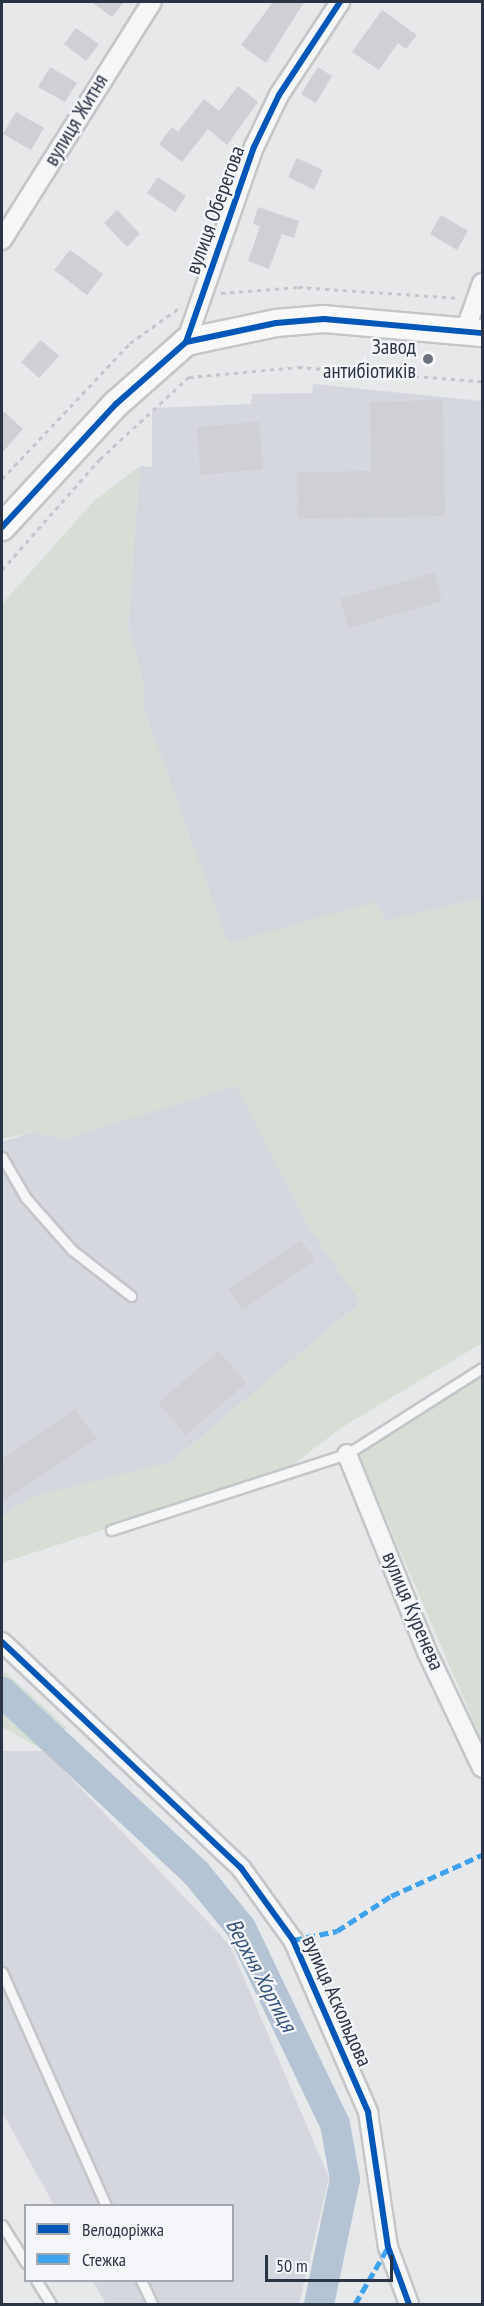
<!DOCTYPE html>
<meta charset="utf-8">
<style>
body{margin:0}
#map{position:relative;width:484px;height:2306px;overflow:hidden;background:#e6e8ea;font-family:"PT Sans Narrow",sans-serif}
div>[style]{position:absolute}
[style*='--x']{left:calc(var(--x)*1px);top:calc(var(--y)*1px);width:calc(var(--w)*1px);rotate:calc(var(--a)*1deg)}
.built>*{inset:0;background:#d4d7dd}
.green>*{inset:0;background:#d6ded6}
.river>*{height:30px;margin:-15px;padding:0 15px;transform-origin:15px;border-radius:15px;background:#b4c4d5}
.building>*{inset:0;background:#ced0d3}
.path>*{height:3px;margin-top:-1.5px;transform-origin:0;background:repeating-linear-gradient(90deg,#c5c6ca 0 4.5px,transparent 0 9px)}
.roads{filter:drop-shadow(2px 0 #c4c6c8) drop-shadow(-2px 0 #c4c6c8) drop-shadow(0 2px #c4c6c8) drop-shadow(0 -2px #c4c6c8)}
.lane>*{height:9px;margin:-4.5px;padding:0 4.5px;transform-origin:4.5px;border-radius:4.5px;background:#f5f6f7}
.street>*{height:18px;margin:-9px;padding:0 9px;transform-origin:9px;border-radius:9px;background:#f5f6f7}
.secondary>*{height:26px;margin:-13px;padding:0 13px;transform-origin:13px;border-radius:13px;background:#f8f8f8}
.quiet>*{height:4.5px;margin-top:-2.25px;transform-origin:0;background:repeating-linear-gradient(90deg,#3ea3ec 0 9px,transparent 0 13.5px)}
.cycleway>*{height:6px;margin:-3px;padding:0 3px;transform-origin:3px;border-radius:3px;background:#0057b8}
.dots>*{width:16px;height:16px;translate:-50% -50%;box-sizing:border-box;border:3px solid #f4f6f9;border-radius:50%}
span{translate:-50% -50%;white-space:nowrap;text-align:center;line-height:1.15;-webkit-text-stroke:4.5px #f4f6f9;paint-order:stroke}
.street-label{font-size:21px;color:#2b3445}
.poi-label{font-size:21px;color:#2b3445}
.right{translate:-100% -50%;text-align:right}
.water-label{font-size:22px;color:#34527a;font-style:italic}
.frame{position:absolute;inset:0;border:3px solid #2b3445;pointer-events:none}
.legend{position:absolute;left:24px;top:2204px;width:210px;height:78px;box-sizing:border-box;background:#f4f6f9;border:2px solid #a4a8b1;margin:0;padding:8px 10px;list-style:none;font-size:18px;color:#2b3445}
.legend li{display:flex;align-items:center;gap:12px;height:30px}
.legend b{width:30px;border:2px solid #a4a8b1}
.scale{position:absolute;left:265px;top:2255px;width:128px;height:27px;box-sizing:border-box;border:3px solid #2b3445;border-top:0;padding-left:8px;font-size:18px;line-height:21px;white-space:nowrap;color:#2b3445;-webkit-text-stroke:4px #f4f6f9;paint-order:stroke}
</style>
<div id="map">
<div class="built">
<div style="clip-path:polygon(313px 384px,482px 401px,482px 898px,386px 921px,375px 903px,228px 944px,144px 709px,144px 685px,128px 626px,140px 466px,152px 467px,152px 408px,251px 404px,252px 394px,312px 393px)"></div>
<div style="clip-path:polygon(236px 1085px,311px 1231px,361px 1302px,171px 1462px,31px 1497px,2px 1517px,2px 1142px,33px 1132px,65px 1139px)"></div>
<div style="clip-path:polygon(2px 1751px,45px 1751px,230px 1945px,329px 2178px,299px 2304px,106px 2304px,93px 2281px,232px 2280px,232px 2206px,54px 2205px,2px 2112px)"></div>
</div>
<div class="green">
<div style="clip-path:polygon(140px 466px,128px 626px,144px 685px,144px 709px,228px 943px,375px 902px,386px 921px,482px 898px,482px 1343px,341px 1428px,286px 1470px,2px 1563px,2px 1517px,31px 1497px,171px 1462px,361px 1302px,311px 1231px,236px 1085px,65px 1139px,33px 1132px,2px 1139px,2px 604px,94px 501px)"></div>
<div style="clip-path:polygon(482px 1372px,482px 1741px,358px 1453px)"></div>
<div style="clip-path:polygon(2px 1669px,66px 1727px,45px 1751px,2px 1727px)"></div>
</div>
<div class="river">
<div style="--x:2;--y:1692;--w:265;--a:43"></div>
<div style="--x:196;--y:1873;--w:71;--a:50.7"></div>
<div style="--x:241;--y:1928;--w:217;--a:64.4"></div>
<div style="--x:335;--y:2124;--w:56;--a:79.7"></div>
<div style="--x:345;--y:2179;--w:128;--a:101.7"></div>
</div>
<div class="building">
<div style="clip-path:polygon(91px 2px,124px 2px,112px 17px)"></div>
<div style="clip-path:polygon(273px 2px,304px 2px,266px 63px,241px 45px)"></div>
<div style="clip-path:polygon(382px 10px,417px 35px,406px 49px,398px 43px,379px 70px,352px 52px)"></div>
<div style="clip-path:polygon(76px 28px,99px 44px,86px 61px,64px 44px)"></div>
<div style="clip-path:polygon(50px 67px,77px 83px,65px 102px,38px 87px)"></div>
<div style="clip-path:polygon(318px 67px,332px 76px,316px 103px,301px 94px)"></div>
<div style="clip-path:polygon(238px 86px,258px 102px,227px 145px,208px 129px,182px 162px,159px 144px,172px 127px,178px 132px,204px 99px,219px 111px)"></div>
<div style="clip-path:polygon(16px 112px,44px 128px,31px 150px,3px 134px)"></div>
<div style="clip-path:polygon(297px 158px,323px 170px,314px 190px,288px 177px)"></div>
<div style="clip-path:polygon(158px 177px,186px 196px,175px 212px,147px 193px)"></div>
<div style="clip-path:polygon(258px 207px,299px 221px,294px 238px,282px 234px,269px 269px,248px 261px,260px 226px,253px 224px)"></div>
<div style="clip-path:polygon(117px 210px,140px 234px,127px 247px,104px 223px)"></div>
<div style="clip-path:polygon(441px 215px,468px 231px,457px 250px,430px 234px)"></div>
<div style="clip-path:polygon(70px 250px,103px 274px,87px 295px,54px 270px)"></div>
<div style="clip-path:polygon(41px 340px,59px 356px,39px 378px,21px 362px)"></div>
<div style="clip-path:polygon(443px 400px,445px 516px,298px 519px,297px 472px,371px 471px,370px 402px)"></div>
<div style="clip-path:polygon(2px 410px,23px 429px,2px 453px)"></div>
<div style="clip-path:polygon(259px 422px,263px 469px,201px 475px,197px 427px)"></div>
<div style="clip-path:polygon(434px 573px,442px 601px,348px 628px,340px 599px)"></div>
<div style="clip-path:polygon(301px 1240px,315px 1260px,242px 1310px,228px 1289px)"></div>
<div style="clip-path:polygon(219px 1351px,246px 1383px,186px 1435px,158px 1403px)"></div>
<div style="clip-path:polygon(75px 1409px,96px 1439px,2px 1501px,2px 1459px)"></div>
</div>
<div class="path">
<div style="--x:221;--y:293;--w:77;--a:-4.5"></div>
<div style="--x:298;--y:287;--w:162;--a:3.9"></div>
<div style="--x:2;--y:479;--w:187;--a:-46.7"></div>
<div style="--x:130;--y:343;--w:60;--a:-35.5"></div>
<div style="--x:2;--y:570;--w:148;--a:-48.6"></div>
<div style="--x:100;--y:459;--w:121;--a:-42.7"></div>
<div style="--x:189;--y:377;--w:109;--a:-5.2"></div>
<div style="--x:298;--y:367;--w:185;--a:4.4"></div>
</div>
<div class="roads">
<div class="lane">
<div style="--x:2;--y:1157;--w:48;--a:59.7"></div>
<div style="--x:26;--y:1198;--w:69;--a:48.5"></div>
<div style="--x:72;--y:1250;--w:75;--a:37.9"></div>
<div style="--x:111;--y:1530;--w:248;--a:-17.9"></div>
<div style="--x:347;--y:1454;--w:160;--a:-32.5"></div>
<div style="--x:2;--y:1972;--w:256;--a:66"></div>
<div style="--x:2;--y:2225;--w:45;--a:57.7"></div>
<div style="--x:36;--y:2280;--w:28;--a:58"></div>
<div style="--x:141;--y:2280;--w:26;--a:65"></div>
</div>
<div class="street">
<div style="--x:2;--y:240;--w:281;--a:-57.8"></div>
<div style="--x:465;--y:331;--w:51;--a:-70.5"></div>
<div style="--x:186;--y:342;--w:207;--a:-70.8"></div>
<div style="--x:254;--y:147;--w:58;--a:-64.3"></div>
<div style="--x:279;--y:95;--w:111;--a:-56.7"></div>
<div style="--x:347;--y:1454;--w:214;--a:68"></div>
<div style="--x:427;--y:1652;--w:128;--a:64.6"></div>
<div style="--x:2;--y:1642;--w:329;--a:43.4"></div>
<div style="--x:241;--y:1868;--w:89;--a:54.2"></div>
<div style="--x:293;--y:1940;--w:188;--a:66.4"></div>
<div style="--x:368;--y:2112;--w:136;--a:81.6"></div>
<div style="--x:388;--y:2247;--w:61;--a:69.8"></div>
</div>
<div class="secondary">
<div style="--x:2;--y:527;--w:168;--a:-47.2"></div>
<div style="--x:116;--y:404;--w:94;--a:-41.5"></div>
<div style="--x:186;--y:342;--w:92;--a:-11.9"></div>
<div style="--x:276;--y:323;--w:48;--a:-4.8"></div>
<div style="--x:324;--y:319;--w:159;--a:5.1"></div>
</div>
</div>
<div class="quiet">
<div style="--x:293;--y:1940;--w:45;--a:-11.6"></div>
<div style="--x:337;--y:1931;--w:64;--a:-32.9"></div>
<div style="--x:391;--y:1896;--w:100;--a:-24.3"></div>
<div style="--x:355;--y:2304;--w:66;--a:-59.9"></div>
</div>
<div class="cycleway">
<div style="--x:186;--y:342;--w:207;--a:-70.8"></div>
<div style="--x:254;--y:147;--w:58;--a:-64.3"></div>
<div style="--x:279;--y:95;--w:111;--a:-56.7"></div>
<div style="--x:2;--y:527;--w:168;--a:-47.2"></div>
<div style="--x:116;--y:404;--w:94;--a:-41.5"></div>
<div style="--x:186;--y:342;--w:92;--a:-11.9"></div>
<div style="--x:276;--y:323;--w:48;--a:-4.8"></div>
<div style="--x:324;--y:319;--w:159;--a:5.1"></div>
<div style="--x:2;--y:1642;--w:329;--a:43.4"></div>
<div style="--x:241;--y:1868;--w:89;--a:54.2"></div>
<div style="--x:293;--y:1940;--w:188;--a:66.4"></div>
<div style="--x:368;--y:2112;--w:136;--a:81.6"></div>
<div style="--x:388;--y:2247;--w:61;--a:69.8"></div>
</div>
<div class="dots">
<div style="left:428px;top:359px;background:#6c737f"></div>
</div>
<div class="street-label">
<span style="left:76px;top:120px;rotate:-59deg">вулиця Житня</span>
<span style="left:215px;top:210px;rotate:-70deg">вулиця Оберегова</span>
<span style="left:413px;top:1611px;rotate:67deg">вулиця Куренева</span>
<span style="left:337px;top:2001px;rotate:66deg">вулиця Аскольдова</span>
</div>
<div class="poi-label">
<span class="right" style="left:416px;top:359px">Завод<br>антибіотиків</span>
</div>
<div class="water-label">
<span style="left:261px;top:1975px;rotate:62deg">Верхня Хортиця</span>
</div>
<div class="frame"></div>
<ul class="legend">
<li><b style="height:8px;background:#0057b8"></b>Велодоріжка</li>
<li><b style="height:8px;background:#3ea3ec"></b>Стежка</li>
</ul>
<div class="scale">50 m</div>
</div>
